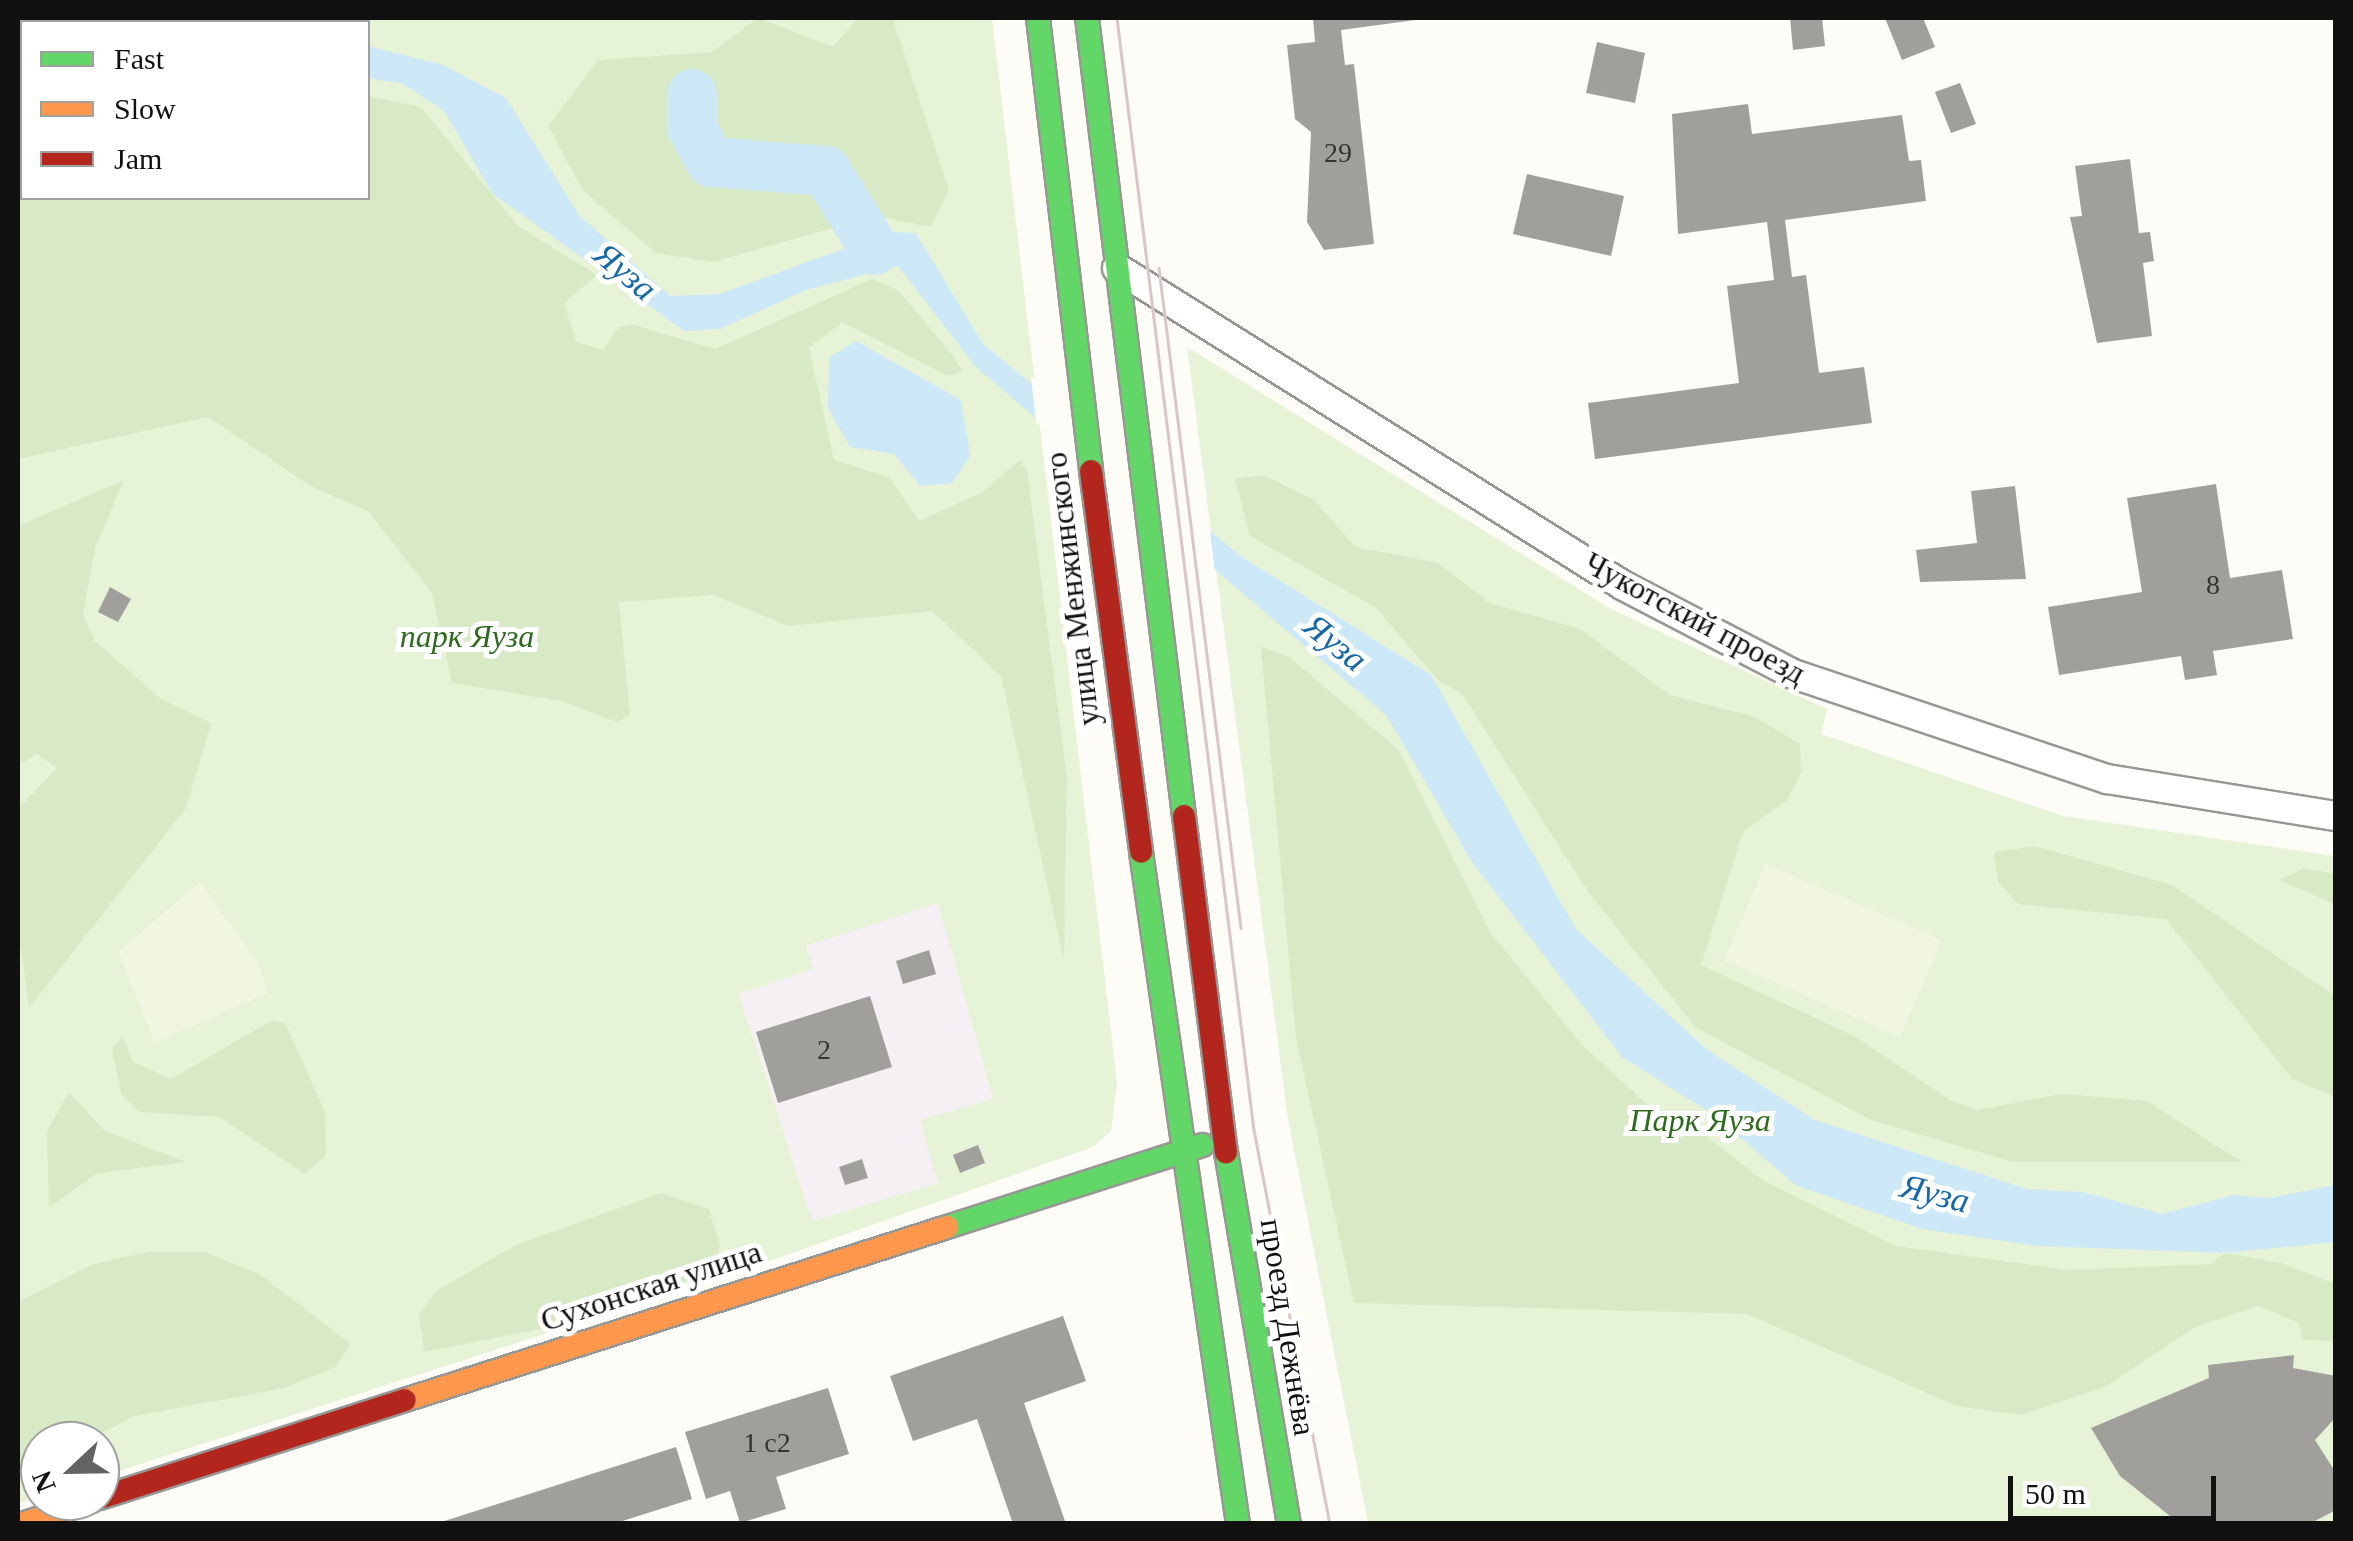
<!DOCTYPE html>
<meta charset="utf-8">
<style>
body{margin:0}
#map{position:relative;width:2353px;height:1541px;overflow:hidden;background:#fdfcf7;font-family:Georgia,serif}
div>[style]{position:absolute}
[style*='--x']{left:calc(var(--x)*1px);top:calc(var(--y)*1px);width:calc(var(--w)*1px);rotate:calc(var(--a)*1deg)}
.industrial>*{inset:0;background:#f5f0f3}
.green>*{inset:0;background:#e7f3d7}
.forest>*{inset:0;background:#d8eac5}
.pitch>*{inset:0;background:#f0f6e1}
.water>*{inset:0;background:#cde8f7}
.pier>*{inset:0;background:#fdfcf7}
.river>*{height:50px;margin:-25px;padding:0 25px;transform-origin:25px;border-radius:25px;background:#cde8f7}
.building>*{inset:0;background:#a19f9c}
.roads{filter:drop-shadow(2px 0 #979795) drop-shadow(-2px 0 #979795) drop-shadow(0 2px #979795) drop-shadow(0 -2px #979795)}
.street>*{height:28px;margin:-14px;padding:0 14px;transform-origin:14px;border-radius:14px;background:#fffffe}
.fast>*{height:22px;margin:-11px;padding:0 11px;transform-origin:11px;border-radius:11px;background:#63d668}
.slow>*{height:22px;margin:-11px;padding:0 11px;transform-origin:11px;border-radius:11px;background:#ff974d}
.jam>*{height:22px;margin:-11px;padding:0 11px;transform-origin:11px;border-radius:11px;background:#b3261e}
.tram>*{height:2.5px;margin:-1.25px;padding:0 1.25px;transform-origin:1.25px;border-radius:1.25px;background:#d9c6c7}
span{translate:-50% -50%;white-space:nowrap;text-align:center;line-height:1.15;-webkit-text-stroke:10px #fff;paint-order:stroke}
.number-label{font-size:28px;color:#353434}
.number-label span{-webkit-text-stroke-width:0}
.street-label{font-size:32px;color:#111}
.park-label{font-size:32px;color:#2f6b1f;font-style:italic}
.water-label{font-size:35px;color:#1768a6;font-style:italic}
.frame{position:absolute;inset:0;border:20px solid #111;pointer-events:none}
.legend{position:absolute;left:20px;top:20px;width:350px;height:180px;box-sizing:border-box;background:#fff;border:2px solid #a0a0a0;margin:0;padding:12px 18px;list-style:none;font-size:30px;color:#111}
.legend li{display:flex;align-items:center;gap:20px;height:50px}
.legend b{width:50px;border:2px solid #a0a0a0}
.north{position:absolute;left:20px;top:1421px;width:100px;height:100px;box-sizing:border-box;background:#fff;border:2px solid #a0a0a0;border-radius:50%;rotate:248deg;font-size:28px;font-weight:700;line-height:40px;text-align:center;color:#111}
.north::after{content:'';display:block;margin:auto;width:35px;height:45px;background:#646362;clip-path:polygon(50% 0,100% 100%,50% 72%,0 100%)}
.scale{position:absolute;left:2008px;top:1476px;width:208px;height:45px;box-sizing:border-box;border:5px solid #111;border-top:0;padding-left:12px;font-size:30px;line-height:35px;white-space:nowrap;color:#111;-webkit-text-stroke:8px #fff;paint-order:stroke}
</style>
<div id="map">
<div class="industrial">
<div style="clip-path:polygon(938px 902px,993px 1100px,938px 1183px,811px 1221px,739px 993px,812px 969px,806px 946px)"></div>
</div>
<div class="green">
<div style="clip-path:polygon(evenodd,18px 18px,992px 18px,1117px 1083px,1111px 1131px,1093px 1147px,744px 1270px,100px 1477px,100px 1441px,40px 1441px,40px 1496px,18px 1503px,18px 18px,22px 22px,368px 22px,368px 198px,22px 198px,22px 22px,18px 18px,938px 903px,993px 1099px,920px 1120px,938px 1183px,812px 1221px,739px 994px,813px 969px,806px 946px,938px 903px)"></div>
<div style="clip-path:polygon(1187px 347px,1611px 609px,1827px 709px,1821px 734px,2063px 816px,2335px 856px,2335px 1523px,1368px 1523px,1288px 1120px)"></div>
</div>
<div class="forest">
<div style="clip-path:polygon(758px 18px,833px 47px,858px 18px,893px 20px,949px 190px,931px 227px,875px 216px,713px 262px,656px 253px,583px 191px,548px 126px,598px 60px,712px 52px)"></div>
<div style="clip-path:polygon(368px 96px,421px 107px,518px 226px,597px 275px,564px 303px,576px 342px,603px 350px,618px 327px,634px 325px,715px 349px,872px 279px,899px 291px,955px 358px,962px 371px,948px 376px,842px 322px,809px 348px,834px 460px,889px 477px,919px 521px,981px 493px,1020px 460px,1027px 471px,1067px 778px,1064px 960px,1001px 676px,932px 611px,788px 626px,714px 595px,619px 602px,630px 715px,617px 722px,562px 701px,452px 683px,432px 593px,368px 511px,312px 487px,208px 417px,18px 459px,18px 100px,22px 198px,368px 198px)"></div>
<div style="clip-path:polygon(1263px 475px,1314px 500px,1355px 547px,1438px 563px,1490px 603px,1580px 629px,1670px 695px,1753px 716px,1800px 744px,1801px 773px,1787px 800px,1743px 832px,1701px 965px,1856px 1037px,1952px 1101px,1978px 1110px,2062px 1094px,2147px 1101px,2242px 1162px,2013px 1162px,1871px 1120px,1695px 1027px,1586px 889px,1463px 695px,1437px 679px,1376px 608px,1250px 536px,1235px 479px)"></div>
<div style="clip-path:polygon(124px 480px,95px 548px,83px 615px,95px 641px,161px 699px,211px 723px,186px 808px,29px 1008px,18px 927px,18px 808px,57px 768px,37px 754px,18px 765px,18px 526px)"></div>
<div style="clip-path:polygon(1261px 647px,1289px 657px,1398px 749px,1490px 932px,1584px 1047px,1667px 1122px,1697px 1129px,1764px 1181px,1896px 1246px,2068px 1270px,2211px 1264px,2225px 1253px,2281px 1263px,2335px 1284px,2335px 1341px,2303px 1340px,2299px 1323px,2258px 1306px,2195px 1327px,2105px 1387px,2021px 1415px,1957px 1406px,1747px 1314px,1354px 1303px,1296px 1038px)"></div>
<div style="clip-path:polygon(2035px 846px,2172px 885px,2335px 996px,2335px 1097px,2292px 1079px,2166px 919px,2018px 904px,1998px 882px,1994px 852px)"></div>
<div style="clip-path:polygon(2304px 868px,2335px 874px,2335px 904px,2279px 880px)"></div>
<div style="clip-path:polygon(271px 1021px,285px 1023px,325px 1112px,326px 1155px,305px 1174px,219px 1117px,139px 1112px,121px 1094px,112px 1047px,123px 1037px,133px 1062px,171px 1079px)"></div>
<div style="clip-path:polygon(69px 1092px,105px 1131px,186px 1162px,98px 1173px,49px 1207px,47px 1131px)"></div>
<div style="clip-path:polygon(661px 1193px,709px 1209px,720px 1247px,708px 1273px,587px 1320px,424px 1352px,419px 1314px,436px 1291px,516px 1245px)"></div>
<div style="clip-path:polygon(148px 1252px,205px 1252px,259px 1274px,351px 1344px,335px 1367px,284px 1388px,135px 1416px,86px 1441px,40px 1441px,40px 1465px,18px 1477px,18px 1302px,93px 1264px)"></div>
</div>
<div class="pitch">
<div style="clip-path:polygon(1766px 864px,1942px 940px,1900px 1037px,1724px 960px)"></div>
<div style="clip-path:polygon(200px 882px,258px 963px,268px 993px,155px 1042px,118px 952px)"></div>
</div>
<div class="water">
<div style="clip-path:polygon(147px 18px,280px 18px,288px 22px,162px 22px)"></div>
<div style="clip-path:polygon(368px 46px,443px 65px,506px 98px,579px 215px,670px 296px,719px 294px,890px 232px,916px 233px,983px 344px,1239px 555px,1431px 675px,1576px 929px,1706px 1049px,1815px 1120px,2027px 1189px,2083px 1192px,2162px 1214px,2233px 1195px,2270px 1198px,2335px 1185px,2335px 1242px,2225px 1253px,2038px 1246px,1922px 1229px,1797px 1186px,1712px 1114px,1622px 1057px,1472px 862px,1386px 715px,976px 367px,898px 266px,806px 290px,720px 329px,684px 331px,492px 193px,444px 111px,403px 84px,368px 78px)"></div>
<div style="clip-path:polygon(856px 341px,961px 400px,970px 456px,952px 483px,920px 486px,894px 454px,850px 447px,828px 408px,829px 358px)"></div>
</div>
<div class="pier">
<div style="clip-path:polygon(1031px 376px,1209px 523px,1216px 581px,1036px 422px)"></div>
</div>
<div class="river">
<div style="--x:692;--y:94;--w:34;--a:90"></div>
<div style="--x:692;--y:128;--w:39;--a:61"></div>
<div style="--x:711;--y:162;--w:115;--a:4.5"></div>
<div style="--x:826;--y:171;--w:93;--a:58.2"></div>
</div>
<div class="building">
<div style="clip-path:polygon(1313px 18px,1430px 18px,1341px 30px,1345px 65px,1354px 64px,1374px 244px,1324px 250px,1307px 222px,1311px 132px,1295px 119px,1287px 45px,1315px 42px)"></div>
<div style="clip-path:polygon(1790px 18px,1822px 18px,1825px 46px,1793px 50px)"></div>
<div style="clip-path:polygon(1885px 18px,1923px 18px,1935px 47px,1902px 60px)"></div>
<div style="clip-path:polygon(1597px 42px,1645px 53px,1635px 103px,1586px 93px)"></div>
<div style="clip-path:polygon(1960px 83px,1976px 124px,1951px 133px,1935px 92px)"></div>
<div style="clip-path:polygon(1748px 104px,1752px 134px,1902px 115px,1909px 161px,1921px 160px,1926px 201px,1785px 220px,1792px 277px,1806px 275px,1819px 373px,1864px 367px,1872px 423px,1595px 459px,1588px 403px,1739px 383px,1727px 286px,1774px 280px,1767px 222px,1678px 234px,1672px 114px)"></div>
<div style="clip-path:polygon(2130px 159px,2139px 233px,2150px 232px,2154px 261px,2143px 263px,2152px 336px,2097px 343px,2070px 217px,2082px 216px,2075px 166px)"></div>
<div style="clip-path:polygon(1527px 174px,1624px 196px,1611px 256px,1513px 234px)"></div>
<div style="clip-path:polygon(2216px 484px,2230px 578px,2282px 570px,2293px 639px,2213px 651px,2217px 675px,2185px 680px,2181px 656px,2059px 675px,2048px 607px,2142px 592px,2127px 498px)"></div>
<div style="clip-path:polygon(2015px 486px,2026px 579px,1920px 582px,1916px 550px,1977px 543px,1971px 491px)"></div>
<div style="clip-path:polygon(110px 587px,131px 599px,118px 622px,98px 612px)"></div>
<div style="clip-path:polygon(929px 950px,936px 974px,903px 984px,896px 961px)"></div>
<div style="clip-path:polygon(870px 996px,892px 1067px,778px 1103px,756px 1032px)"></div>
<div style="clip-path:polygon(978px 1145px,985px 1163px,960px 1173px,953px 1155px)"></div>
<div style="clip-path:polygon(862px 1159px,868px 1178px,845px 1185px,839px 1167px)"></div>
<div style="clip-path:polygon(1063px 1316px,1086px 1381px,1024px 1403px,1066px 1524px,1013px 1524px,977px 1419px,913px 1441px,890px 1376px)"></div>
<div style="clip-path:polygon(2294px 1355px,2293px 1368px,2336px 1376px,2336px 1417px,2315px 1440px,2336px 1473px,2336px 1510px,2309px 1524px,2180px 1524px,2120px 1476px,2091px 1428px,2209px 1378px,2208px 1365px)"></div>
<div style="clip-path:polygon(828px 1388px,849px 1454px,776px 1477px,786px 1509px,740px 1523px,730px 1491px,706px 1499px,685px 1432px)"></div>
<div style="clip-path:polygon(676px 1447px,692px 1499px,613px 1524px,435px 1524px)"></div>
</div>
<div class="roads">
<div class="street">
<div style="--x:1117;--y:268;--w:598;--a:32.1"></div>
<div style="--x:1624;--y:586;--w:191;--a:27.5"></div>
<div style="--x:1793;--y:674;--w:331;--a:18.5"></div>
<div style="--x:2107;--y:779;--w:232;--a:9.2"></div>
</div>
<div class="fast">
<div style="--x:1038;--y:18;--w:456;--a:83.3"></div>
<div style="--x:1087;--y:18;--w:804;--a:83.07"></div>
<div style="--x:1141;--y:852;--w:679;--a:81.79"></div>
<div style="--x:1226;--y:1152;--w:377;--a:80.4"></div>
<div style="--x:947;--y:1227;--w:268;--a:-17.8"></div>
</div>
<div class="slow">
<div style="--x:405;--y:1400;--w:569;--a:-17.7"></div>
<div style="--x:22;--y:1524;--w:73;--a:-18.4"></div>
</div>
<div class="jam">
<div style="--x:1091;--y:471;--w:384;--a:82.5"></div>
<div style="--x:1184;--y:816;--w:339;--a:82.9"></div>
<div style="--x:100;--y:1498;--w:320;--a:-17.8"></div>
</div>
</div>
<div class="tram">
<div style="--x:1117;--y:18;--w:1120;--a:82.98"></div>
<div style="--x:1254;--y:1130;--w:401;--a:79.1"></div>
<div style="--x:1159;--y:268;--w:665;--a:82.92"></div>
</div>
<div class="number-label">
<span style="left:1338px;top:153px">29</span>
<span style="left:2213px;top:585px">8</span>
<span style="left:824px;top:1050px">2</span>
<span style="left:767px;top:1443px">1 с2</span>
</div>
<div class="street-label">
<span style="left:1072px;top:589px;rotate:-97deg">улица Менжинского</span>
<span style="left:1695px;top:618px;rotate:28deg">Чукотский проезд</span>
<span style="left:651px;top:1286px;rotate:-18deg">Сухонская улица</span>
<span style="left:1288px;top:1327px;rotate:81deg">проезд Дежнёва</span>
</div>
<div class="park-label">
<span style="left:467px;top:636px">парк Яуза</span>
<span style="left:1700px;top:1120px">Парк Яуза</span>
</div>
<div class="water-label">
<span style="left:625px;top:272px;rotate:40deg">Яуза</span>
<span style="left:1335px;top:643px;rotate:39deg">Яуза</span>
<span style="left:1935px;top:1194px;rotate:14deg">Яуза</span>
</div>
<div class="frame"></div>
<ul class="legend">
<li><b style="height:12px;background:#63d668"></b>Fast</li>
<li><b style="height:12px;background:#ff974d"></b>Slow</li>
<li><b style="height:12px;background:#b3261e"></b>Jam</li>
</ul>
<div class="north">N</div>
<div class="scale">50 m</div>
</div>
